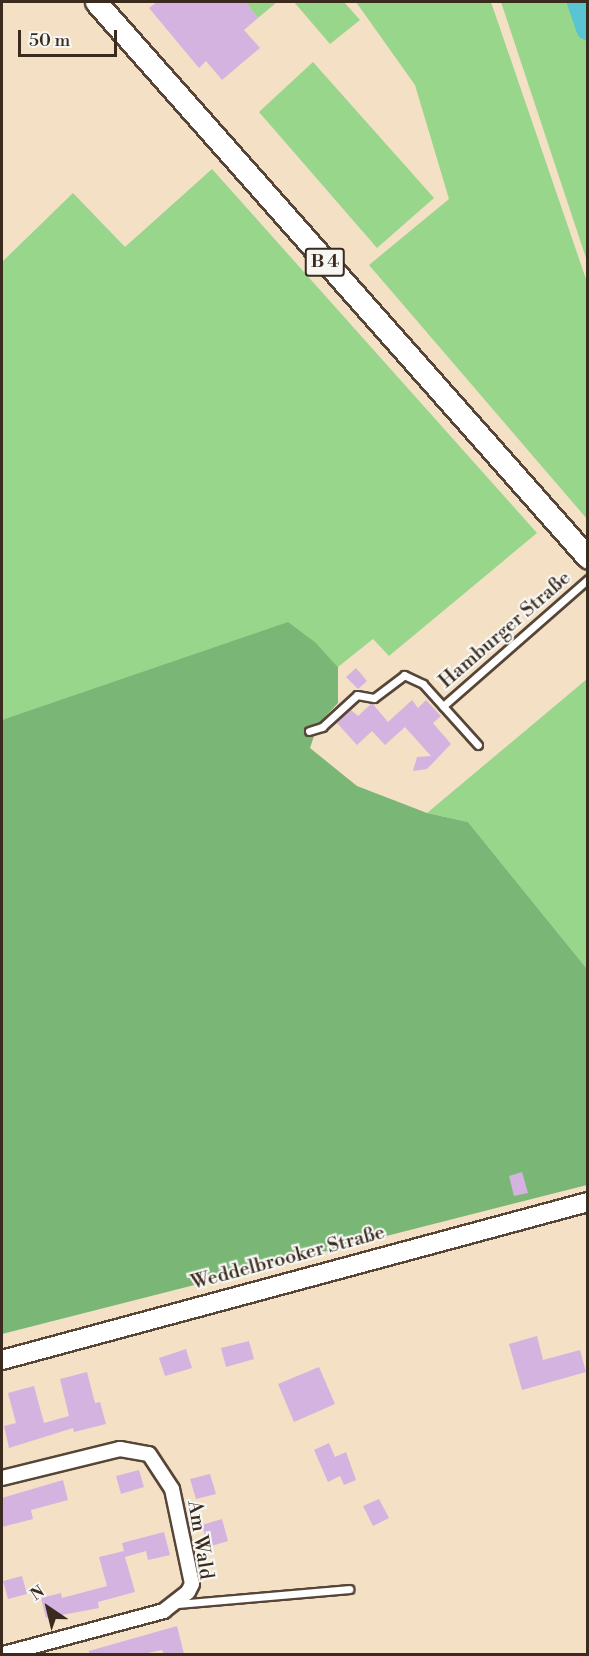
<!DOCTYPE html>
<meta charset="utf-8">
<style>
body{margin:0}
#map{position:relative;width:589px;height:1656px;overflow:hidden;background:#f3e0c5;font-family:"Libre Bodoni",serif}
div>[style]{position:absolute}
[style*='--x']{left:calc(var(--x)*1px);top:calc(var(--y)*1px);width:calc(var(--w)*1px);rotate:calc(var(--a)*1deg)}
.green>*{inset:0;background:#98d68b}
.forest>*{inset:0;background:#7ab777}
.river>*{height:24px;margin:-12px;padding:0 12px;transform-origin:12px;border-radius:12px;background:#59c4d2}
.building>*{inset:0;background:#d5b3e0}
.roads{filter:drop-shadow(2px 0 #574537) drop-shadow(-2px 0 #574537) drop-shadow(0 2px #574537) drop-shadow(0 -2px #574537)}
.lane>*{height:7px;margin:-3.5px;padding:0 3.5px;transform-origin:3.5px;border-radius:3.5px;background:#fff}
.street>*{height:14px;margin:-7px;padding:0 7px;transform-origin:7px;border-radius:7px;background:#fff}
.secondary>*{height:18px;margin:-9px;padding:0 9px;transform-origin:9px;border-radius:9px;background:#fff}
.primary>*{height:21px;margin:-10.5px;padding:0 10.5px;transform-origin:10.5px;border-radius:10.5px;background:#fff}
span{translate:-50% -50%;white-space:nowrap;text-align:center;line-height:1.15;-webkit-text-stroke:4.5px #f6f6f2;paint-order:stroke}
.shield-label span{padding:2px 4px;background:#f6f6f2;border:2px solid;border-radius:4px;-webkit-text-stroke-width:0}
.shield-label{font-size:18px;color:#3b2a1e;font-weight:700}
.street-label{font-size:20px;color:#3b2a1e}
.frame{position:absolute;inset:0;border:3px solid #3b2a1e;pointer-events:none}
.north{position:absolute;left:18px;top:1578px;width:60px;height:60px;-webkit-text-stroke:4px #f6f6f2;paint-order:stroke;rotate:325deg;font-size:16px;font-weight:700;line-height:24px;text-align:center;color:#3b2a1e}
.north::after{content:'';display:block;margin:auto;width:21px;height:27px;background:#3b2a1e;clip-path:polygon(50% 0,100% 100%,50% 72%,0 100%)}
.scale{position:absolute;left:18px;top:30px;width:99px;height:27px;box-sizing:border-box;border:3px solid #3b2a1e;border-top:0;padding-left:8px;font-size:18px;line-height:21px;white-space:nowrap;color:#3b2a1e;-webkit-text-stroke:4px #f6f6f2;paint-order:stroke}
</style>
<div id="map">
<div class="green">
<div style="clip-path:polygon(245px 2px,277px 2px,258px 18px)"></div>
<div style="clip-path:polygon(294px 2px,344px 2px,360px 20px,330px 44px)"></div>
<div style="clip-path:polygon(356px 2px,491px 2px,587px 282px,587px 519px,369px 265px,449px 199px,415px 85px)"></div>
<div style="clip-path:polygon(501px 2px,587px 2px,587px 261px)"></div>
<div style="clip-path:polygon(313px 62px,434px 198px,377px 248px,259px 112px)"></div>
<div style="clip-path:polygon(212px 169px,537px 533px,389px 656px,373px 639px,338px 667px,316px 643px,2px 720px,2px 262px,73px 193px,125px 247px)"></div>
<div style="clip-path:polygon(587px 679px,587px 969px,468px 822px,427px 813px)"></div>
</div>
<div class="forest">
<div style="clip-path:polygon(288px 622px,316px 643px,338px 667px,338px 703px,318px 724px,310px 748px,357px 786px,427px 813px,468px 822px,587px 969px,587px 1185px,2px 1334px,2px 720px)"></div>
</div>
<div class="river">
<div style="--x:579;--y:2;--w:28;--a:71"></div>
</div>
<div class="building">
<div style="clip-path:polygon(157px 2px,245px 2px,258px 18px,244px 30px,260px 48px,222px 80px,206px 61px,199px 68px,149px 8px)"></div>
<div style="clip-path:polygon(356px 668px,367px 681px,358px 689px,346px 677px)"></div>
<div style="clip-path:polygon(412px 700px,418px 708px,426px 700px,441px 716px,433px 723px,451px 744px,427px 769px,413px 771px,417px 757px,431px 756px,405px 727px,385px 745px,372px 731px,357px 745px,337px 723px,351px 710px,358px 716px,372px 703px,388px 722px)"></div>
<div style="clip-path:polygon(522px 1172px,528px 1193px,514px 1196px,509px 1176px)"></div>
<div style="clip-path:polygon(537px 1336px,543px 1360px,580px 1350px,586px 1372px,522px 1390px,509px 1344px)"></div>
<div style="clip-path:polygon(249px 1341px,254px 1359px,226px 1367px,221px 1348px)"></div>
<div style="clip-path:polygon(186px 1349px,192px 1368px,165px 1376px,159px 1358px)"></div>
<div style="clip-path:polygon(319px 1367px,335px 1404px,294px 1422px,278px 1384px)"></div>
<div style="clip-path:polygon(87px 1372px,95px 1403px,100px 1402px,106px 1424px,74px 1432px,73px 1428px,9px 1448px,4px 1426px,16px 1423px,8px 1393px,34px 1386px,44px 1423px,69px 1416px,60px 1379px)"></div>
<div style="clip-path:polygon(329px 1443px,335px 1457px,346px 1452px,356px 1480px,344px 1485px,340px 1476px,328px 1482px,314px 1450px)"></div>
<div style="clip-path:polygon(139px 1470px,144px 1487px,121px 1494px,116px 1476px)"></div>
<div style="clip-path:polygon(210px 1474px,216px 1494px,196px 1499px,190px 1479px)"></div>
<div style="clip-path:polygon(63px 1480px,68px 1500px,31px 1510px,33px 1519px,2px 1527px,2px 1498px)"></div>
<div style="clip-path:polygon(379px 1499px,389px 1518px,373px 1526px,363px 1506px)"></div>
<div style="clip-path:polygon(222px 1519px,228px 1541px,208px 1547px,202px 1525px)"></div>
<div style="clip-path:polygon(164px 1532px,170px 1555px,148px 1560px,146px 1551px,125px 1557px,135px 1592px,98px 1602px,99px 1608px,46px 1618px,41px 1598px,61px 1593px,62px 1598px,107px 1586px,99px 1557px,124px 1551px,122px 1543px)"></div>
<div style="clip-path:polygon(22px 1576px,27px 1594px,8px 1599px,3px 1581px)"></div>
<div style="clip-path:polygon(177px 1626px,184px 1654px,164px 1654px,162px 1650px,143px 1654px,89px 1654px,89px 1651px)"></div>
</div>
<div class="roads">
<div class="lane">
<div style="--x:443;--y:706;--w:193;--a:-41.2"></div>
<div style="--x:309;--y:731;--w:14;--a:-17"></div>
<div style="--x:322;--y:727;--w:47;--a:-42.4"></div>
<div style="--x:357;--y:695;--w:17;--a:10"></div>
<div style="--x:374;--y:698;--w:38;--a:-37"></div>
<div style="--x:404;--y:675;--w:21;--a:25"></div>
<div style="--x:423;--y:684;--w:82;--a:48"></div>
<div style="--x:178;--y:1604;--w:172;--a:-5"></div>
</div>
<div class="street">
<div style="--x:2;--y:1478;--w:122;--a:-13.8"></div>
<div style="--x:120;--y:1449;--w:29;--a:10"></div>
<div style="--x:149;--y:1454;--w:42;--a:56.7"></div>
<div style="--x:172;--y:1489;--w:97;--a:78.1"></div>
<div style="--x:192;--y:1584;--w:9;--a:117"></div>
<div style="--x:188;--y:1592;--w:31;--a:142"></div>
<div style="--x:164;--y:1611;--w:167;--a:165"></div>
</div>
<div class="secondary">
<div style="--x:2;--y:1360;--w:607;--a:-15.09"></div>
</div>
<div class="primary">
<div style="--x:96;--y:2;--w:742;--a:48.49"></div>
</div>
</div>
<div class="shield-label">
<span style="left:325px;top:262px">B 4</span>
</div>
<div class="street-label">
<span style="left:505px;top:630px;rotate:-41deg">Hamburger Straße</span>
<span style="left:288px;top:1258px;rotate:-15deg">Weddelbrooker Straße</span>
<span style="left:200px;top:1540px;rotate:81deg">Am Wald</span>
</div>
<div class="frame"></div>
<div class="north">N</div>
<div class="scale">50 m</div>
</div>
